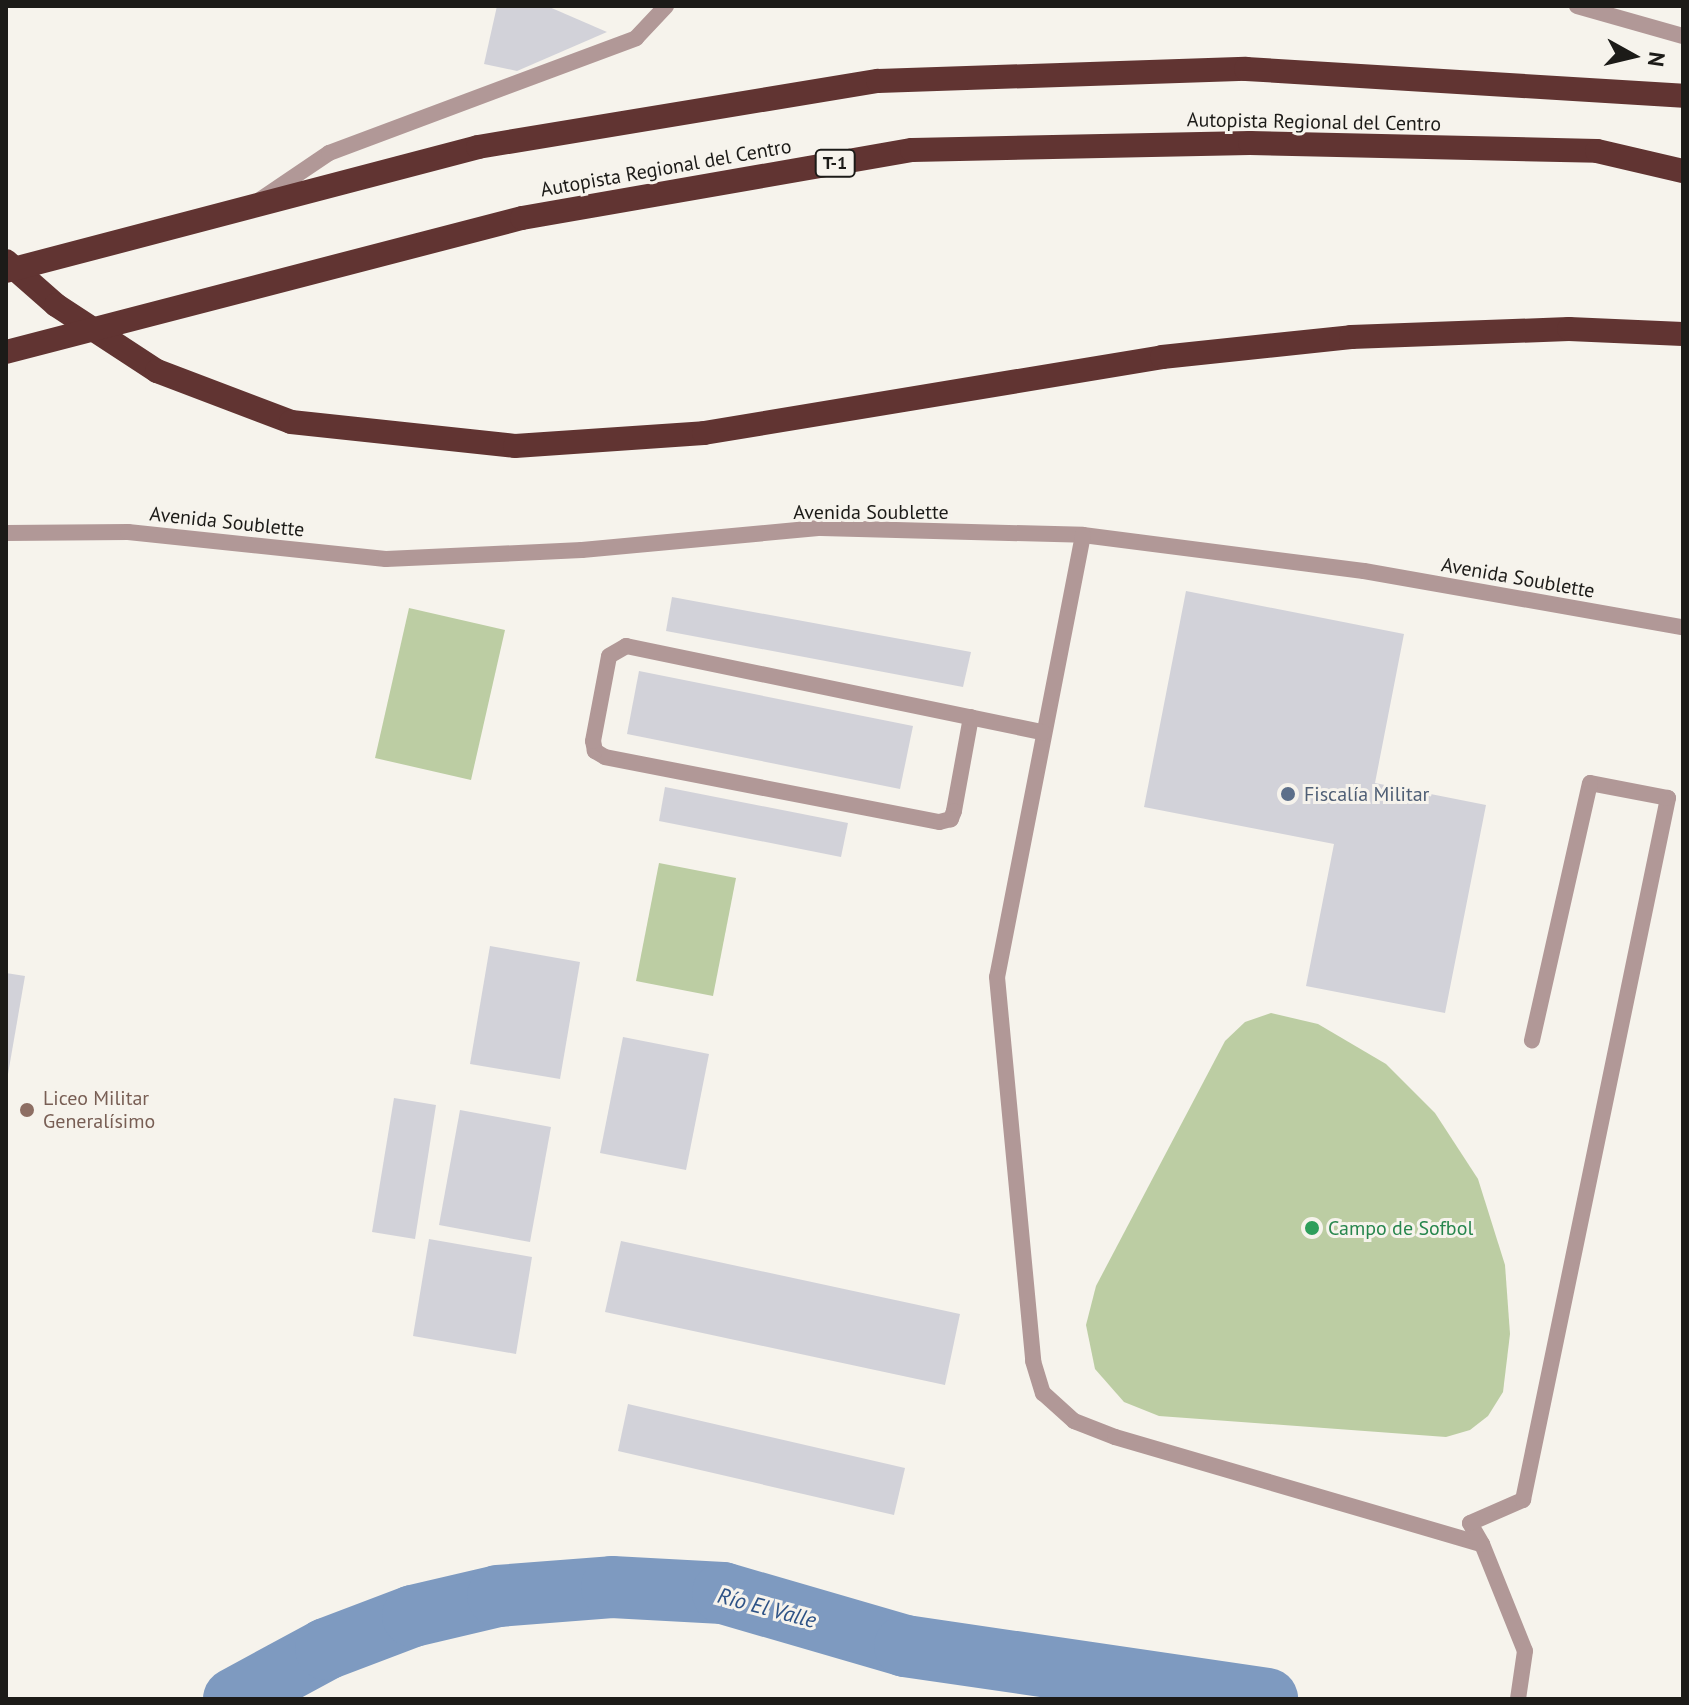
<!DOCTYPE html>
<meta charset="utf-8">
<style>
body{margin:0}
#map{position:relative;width:1689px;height:1705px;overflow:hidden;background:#f6f3ec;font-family:"PT Sans",sans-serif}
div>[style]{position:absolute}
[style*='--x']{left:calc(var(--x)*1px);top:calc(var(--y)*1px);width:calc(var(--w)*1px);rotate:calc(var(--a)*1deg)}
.green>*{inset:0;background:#bccda3}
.river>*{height:62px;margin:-31px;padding:0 31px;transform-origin:31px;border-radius:31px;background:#7e9ac0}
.building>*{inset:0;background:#d2d2d9}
.service>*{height:16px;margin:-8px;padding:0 8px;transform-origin:8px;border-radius:8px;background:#b19897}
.motorway>*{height:24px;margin:-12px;padding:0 12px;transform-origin:12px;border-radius:12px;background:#613432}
.dots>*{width:22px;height:22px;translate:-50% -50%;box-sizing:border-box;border:4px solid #f6f3ec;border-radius:50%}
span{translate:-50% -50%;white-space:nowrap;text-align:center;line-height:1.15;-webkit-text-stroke:6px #f6f3ec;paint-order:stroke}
.shield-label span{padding:2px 6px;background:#f6f3ec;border:2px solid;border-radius:6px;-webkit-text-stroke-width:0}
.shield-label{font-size:18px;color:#1c1b18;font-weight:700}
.street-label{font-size:20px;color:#1c1b18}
.service-label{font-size:20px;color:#4e5e75}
.left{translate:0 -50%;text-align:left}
.education-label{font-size:20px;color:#785e54}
.leisure-label{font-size:20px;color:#27864d}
.water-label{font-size:22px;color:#2e5386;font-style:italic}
.frame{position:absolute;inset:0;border:8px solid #1c1b18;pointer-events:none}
.north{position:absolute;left:1593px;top:16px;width:80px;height:80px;-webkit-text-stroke:6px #f6f3ec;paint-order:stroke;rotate:98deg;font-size:22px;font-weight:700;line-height:32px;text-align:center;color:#1c1b18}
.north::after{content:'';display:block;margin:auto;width:28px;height:36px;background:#1c1b18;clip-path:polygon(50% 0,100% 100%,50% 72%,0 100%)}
</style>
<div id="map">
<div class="green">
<div style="clip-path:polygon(409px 608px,505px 630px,471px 780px,375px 758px)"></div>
<div style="clip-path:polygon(659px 863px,736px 878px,713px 996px,636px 981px)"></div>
<div style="clip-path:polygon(1271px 1013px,1318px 1024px,1386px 1064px,1435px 1113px,1478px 1179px,1505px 1265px,1510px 1334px,1503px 1392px,1488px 1416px,1470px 1430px,1446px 1437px,1159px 1416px,1124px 1402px,1095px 1369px,1086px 1325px,1096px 1286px,1225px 1041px,1245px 1022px)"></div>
</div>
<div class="river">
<div style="--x:234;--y:1699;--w:105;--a:-28.5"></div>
<div style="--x:326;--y:1649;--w:93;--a:-20.8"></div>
<div style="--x:413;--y:1616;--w:87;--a:-13.2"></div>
<div style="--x:498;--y:1596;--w:114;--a:-4.5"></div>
<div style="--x:612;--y:1587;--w:111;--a:3.1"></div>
<div style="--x:723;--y:1593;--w:190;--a:16.2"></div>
<div style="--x:905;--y:1646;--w:366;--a:8.3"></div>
</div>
<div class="building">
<div style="clip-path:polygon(497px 6px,547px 6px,607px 32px,517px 71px,484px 64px)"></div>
<div style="clip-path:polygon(1186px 591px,1404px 634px,1375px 783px,1486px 805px,1445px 1013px,1306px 986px,1334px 844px,1144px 807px)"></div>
<div style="clip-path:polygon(672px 597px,971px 652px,963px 687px,666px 631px)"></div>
<div style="clip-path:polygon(639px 671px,913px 726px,900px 789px,627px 734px)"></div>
<div style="clip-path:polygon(665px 787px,848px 823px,841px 857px,659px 821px)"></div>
<div style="clip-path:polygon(490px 946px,580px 962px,560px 1079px,470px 1064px)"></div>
<div style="clip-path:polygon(6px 973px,25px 976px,8px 1074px,6px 1074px)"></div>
<div style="clip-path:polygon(623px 1037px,709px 1054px,686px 1170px,600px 1153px)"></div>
<div style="clip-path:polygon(394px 1098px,436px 1105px,415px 1239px,372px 1232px)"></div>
<div style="clip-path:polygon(460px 1110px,551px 1127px,530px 1242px,439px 1225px)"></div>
<div style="clip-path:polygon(429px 1239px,532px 1257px,516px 1354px,413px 1336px)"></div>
<div style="clip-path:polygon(621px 1241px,960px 1314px,945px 1385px,605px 1312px)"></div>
<div style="clip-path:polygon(628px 1404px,905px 1468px,894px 1515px,618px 1451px)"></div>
</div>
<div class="service">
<div style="--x:1577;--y:6;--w:110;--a:15.8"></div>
<div style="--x:261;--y:199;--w:82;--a:-34.1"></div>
<div style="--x:329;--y:153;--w:328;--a:-20.5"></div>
<div style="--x:636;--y:38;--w:44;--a:-46.8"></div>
<div style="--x:6;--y:533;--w:122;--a:-0.5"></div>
<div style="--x:128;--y:532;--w:259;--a:6"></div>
<div style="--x:386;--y:559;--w:196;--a:-2.6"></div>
<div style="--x:582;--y:550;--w:240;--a:-5.3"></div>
<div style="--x:821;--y:528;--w:262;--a:1.5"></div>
<div style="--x:1083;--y:535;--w:283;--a:7.3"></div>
<div style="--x:1364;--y:571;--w:324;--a:10"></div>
<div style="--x:1083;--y:535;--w:450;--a:101"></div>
<div style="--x:997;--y:977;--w:386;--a:84.6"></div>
<div style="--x:1033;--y:1361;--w:34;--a:73"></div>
<div style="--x:1043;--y:1393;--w:42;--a:42.1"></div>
<div style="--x:1074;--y:1421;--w:44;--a:21.3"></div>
<div style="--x:1115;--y:1437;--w:382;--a:16.3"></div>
<div style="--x:1482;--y:1544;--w:115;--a:68.1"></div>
<div style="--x:1525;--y:1651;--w:49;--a:98.3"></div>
<div style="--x:971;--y:717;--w:96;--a:100.3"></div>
<div style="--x:954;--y:811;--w:9;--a:111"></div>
<div style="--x:951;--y:819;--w:12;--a:166"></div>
<div style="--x:939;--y:822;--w:340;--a:-169"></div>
<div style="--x:605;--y:757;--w:12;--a:-149"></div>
<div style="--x:595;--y:751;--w:10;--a:-101"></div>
<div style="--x:593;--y:741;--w:86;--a:-79.3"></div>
<div style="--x:609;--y:656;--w:20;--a:-30"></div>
<div style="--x:626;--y:646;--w:426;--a:11.7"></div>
<div style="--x:1482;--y:1544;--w:24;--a:-120"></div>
<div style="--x:1470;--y:1523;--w:58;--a:-23.5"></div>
<div style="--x:1523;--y:1500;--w:717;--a:-78.33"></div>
<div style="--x:1668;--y:798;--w:79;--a:-169.1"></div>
<div style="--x:1590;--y:783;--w:264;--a:102.7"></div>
</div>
<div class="motorway">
<div style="--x:6;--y:261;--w:67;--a:41.3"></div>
<div style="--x:56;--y:305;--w:121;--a:33.2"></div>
<div style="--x:157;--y:371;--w:143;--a:20.8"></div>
<div style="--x:291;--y:422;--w:225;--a:6.1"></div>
<div style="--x:515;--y:446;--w:189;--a:-3.9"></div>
<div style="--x:704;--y:433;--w:464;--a:-9.4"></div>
<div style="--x:1162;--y:357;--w:190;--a:-6"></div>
<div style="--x:1351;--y:337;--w:218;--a:-2.1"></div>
<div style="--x:1569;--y:329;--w:114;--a:2.5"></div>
<div style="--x:6;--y:271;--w:488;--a:-14.7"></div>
<div style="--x:478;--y:147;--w:405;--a:-9.4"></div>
<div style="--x:878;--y:81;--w:368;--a:-1.9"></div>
<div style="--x:1246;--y:69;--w:438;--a:3.5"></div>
<div style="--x:6;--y:352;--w:533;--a:-14.56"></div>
<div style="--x:522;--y:218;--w:396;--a:-9.9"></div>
<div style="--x:912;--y:150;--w:338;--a:-1.2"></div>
<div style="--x:1250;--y:143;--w:347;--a:1.3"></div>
<div style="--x:1597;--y:151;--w:88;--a:13.1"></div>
</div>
<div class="dots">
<div style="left:1288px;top:794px;background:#5c6f8a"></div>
<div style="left:27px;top:1110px;background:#8d6e63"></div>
<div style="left:1312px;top:1228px;background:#2e9e5b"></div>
</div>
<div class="shield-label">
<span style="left:835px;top:163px">T-1</span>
</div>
<div class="street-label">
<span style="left:1314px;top:122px;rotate:1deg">Autopista Regional del Centro</span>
<span style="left:666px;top:168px;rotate:-10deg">Autopista Regional del Centro</span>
<span style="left:871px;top:512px">Avenida Soublette</span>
<span style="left:227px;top:522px;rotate:6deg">Avenida Soublette</span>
<span style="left:1518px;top:578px;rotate:10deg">Avenida Soublette</span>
</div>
<div class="service-label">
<span class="left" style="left:1304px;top:794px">Fiscalía Militar</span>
</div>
<div class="education-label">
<span class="left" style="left:43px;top:1110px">Liceo Militar<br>Generalísimo</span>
</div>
<div class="leisure-label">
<span class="left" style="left:1328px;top:1228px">Campo de Sofbol</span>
</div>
<div class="water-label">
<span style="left:767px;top:1608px;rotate:15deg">Río El Valle</span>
</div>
<div class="frame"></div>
<div class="north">N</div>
</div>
